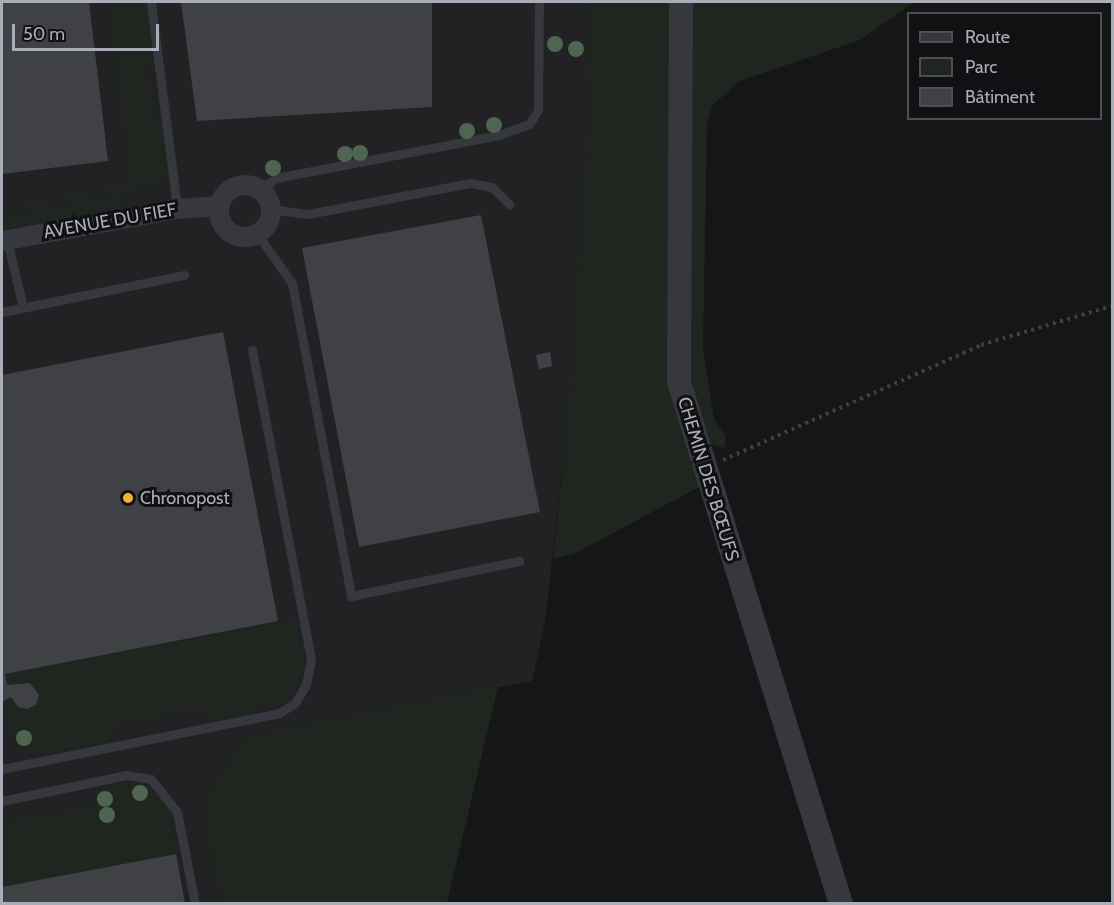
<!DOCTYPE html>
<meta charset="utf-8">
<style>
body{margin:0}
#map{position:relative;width:1114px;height:905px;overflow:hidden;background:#161618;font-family:Cabin,sans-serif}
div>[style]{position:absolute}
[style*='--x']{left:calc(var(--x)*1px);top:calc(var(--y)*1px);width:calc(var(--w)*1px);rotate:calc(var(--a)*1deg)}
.built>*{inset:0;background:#222225}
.green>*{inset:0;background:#1e261f}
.building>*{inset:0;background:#404145}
.path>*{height:4px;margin-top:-2px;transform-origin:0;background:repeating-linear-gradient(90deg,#3d3f44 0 3px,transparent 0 7.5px)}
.service>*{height:9px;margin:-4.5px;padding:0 4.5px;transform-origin:4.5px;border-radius:4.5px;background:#37383d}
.minor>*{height:20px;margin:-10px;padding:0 10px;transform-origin:10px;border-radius:10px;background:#37383d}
.minor>.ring{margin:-10px;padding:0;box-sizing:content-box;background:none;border:20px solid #37383d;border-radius:50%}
.tertiary>*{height:24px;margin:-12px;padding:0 12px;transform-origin:12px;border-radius:12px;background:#37383d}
.trees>*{width:16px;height:16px;margin:-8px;border-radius:50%;background:#506452}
.dots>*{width:16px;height:16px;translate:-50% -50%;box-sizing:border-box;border:3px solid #111113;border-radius:50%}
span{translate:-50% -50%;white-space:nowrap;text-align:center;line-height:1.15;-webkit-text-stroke:6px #111113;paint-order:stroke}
.street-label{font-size:18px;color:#a8adb8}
.poi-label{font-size:18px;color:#a8adb8}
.left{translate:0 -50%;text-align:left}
.frame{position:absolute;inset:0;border:3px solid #a8adb8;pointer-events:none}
.legend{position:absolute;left:907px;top:12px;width:195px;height:108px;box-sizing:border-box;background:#111113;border:2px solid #4d4f55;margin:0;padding:8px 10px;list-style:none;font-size:18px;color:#a8adb8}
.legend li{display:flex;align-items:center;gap:12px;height:30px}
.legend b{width:30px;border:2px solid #4d4f55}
.scale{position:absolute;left:12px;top:24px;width:147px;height:27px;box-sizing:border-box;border:3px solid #a8adb8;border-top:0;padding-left:8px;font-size:18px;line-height:21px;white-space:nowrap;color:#a8adb8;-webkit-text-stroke:4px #111113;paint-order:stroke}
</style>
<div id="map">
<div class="built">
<div style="clip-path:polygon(2px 2px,588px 2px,586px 148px,566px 438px,545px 622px,532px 681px,247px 736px,201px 804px,220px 903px,2px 904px)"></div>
</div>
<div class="green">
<div style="clip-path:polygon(109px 2px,148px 2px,154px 53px,146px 67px,152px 117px,164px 130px,165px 181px,2px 213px,2px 209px,132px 183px)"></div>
<div style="clip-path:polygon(588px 2px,674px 2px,669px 272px,701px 486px,574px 554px,553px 559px,566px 438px,586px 148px)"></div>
<div style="clip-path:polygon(692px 2px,914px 2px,860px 40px,739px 81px,712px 106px,707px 124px,703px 349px,714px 419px,725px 435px,725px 448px,710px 444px,693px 398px,686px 355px)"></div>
<div style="clip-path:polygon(121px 195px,124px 206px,2px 230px,2px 219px)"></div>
<div style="clip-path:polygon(296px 620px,303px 674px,290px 694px,276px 703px,208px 720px,204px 706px,107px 726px,109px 740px,38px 755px,36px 750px,17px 754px,6px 701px,11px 697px,18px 707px,32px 707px,38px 701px,39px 690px,30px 683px,7px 685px,5px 674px)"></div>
<div style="clip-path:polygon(498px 687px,447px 903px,220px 903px,201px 804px,247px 736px)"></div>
<div style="clip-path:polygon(132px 784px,149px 788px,162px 798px,176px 854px,2px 887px,2px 824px,96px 806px,93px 792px)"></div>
</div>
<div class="building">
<div style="clip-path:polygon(2px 2px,89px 2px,108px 161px,2px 174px)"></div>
<div style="clip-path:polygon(181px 2px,432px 2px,432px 107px,197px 121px)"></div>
<div style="clip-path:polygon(481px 215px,540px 512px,359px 547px,302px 248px)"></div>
<div style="clip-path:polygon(223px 332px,278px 621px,5px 674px,7px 685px,30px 683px,39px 695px,36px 705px,27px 709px,18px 707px,11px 697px,2px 702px,2px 375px)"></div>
<div style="clip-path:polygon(550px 352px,552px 366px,539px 369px,536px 355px)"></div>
<div style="clip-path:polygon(176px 854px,185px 904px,2px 904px,2px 887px)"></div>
</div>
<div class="path">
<div style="--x:723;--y:460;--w:282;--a:-24"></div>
<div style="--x:981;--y:345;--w:137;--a:-16.6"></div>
</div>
<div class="service">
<div style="--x:151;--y:2;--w:209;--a:82.8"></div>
<div style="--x:260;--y:190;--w:20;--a:-37"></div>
<div style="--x:276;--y:178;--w:227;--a:-10.9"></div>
<div style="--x:499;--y:135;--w:32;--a:-20"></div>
<div style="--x:529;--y:124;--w:17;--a:-57"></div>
<div style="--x:538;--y:110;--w:108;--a:-89.5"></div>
<div style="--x:271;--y:209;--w:37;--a:8"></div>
<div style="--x:308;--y:214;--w:166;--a:-10.8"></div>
<div style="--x:471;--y:183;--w:21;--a:11"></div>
<div style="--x:492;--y:187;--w:25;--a:45"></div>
<div style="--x:257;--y:234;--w:60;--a:54.5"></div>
<div style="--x:292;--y:283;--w:319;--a:79.3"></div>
<div style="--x:351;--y:596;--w:172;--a:-11.8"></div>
<div style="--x:7;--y:240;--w:69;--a:76.6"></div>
<div style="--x:2;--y:312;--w:186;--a:-11.5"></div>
<div style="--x:2;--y:769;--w:283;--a:-11.4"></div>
<div style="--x:279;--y:713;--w:19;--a:-32"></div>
<div style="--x:295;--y:703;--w:21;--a:-59"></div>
<div style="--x:306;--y:685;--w:26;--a:-79"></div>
<div style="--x:311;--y:659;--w:315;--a:-100.8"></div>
<div style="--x:2;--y:801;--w:127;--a:-11.8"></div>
<div style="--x:126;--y:775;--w:25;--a:9"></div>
<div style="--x:151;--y:779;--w:42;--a:51.8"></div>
<div style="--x:177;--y:812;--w:94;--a:78.9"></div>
</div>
<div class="minor">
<div class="ring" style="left:219px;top:185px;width:32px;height:32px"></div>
<div style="--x:2;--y:241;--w:178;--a:-10.4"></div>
<div style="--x:177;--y:209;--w:42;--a:-4.1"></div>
</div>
<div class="tertiary">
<div style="--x:681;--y:2;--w:380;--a:90.3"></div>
<div style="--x:679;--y:382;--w:547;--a:72.76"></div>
</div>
<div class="trees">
<div style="left:555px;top:44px"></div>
<div style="left:576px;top:49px"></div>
<div style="left:494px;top:125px"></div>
<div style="left:467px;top:131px"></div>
<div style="left:360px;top:153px"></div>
<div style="left:345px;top:154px"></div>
<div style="left:273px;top:168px"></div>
<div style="left:24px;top:738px"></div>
<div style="left:140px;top:793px"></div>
<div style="left:105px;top:799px"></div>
<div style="left:107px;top:815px"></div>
</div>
<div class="dots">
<div style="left:128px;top:498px;background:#f2b134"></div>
</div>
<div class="street-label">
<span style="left:110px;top:221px;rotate:-10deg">AVENUE DU FIEF</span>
<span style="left:708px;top:479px;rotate:73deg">CHEMIN DES BŒUFS</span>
</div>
<div class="poi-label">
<span class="left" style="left:140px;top:498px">Chronopost</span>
</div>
<div class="frame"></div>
<ul class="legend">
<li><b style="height:8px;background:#37383d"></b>Route</li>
<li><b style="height:16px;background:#1e261f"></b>Parc</li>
<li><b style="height:16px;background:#404145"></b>Bâtiment</li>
</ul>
<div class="scale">50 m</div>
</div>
